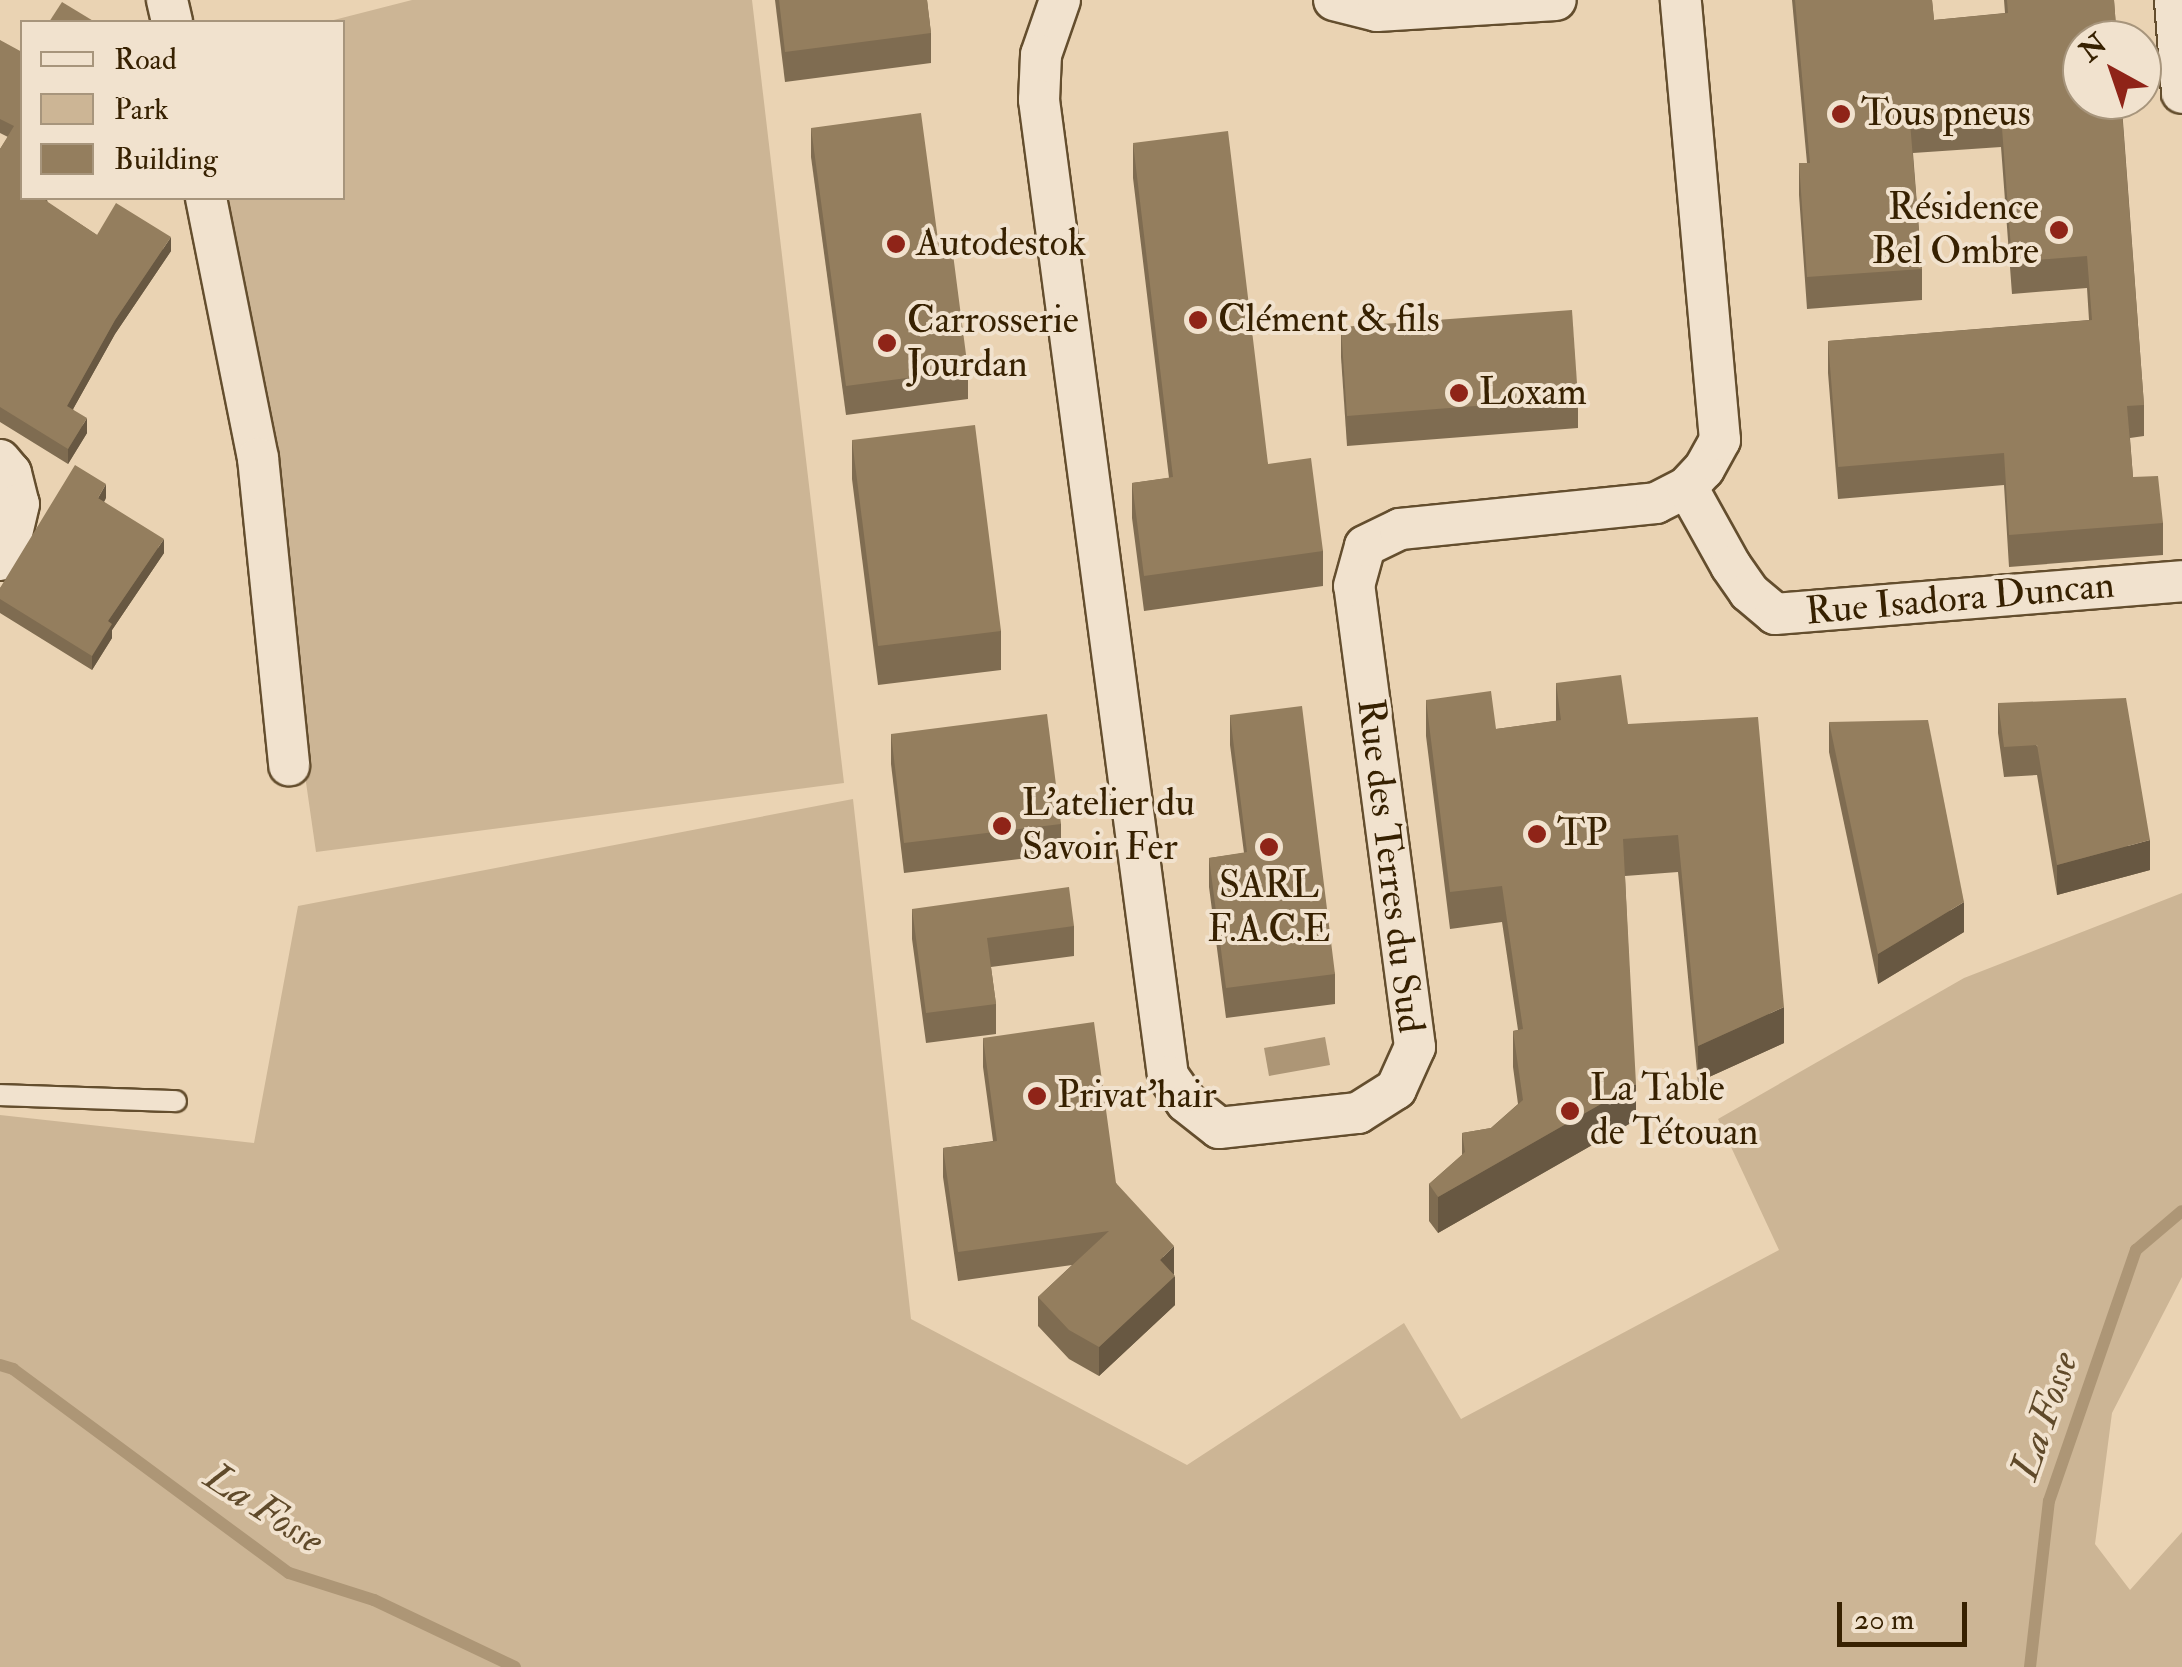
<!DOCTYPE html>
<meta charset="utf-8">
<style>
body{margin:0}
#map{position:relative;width:2182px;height:1667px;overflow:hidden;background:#ead3b3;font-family:"IM FELL Double Pica",serif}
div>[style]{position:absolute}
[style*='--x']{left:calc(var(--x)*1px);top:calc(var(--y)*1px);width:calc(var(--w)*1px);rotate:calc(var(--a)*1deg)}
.green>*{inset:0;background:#ccb595}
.water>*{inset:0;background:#ad9676}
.stream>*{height:12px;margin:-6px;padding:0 6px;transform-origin:6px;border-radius:6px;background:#ad9676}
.roads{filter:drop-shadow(2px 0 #644e2e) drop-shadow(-2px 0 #644e2e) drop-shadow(0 2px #644e2e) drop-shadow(0 -2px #644e2e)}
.lane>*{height:20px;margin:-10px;padding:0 10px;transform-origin:10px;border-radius:10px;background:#f1e2ce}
.street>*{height:40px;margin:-20px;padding:0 20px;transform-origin:20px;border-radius:20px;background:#f1e2ce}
.wall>*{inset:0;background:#7f6c51}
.shaded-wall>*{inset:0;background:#685842}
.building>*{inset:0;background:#947e5e}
.dots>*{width:28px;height:28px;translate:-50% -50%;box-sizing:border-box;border:5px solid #f1e2ce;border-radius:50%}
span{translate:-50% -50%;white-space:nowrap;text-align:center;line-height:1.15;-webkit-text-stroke:8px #f1e2ce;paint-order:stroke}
.poi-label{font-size:38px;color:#372101}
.left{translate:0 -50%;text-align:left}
.right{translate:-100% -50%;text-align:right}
.street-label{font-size:38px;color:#372101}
.water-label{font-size:40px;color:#604a2a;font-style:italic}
.legend{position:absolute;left:20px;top:20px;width:325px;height:180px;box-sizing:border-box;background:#f1e2ce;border:2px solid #a7957c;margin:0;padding:12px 18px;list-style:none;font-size:30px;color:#372101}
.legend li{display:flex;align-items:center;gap:20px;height:50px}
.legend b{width:50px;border:2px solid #a7957c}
.north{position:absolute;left:2062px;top:20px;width:100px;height:100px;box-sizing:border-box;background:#f1e2ce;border:2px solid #a7957c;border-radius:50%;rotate:320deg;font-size:28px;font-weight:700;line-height:40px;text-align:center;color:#372101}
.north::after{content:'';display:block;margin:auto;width:35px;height:45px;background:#8f2418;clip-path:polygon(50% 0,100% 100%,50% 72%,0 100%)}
.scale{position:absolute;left:1837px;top:1602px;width:130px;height:45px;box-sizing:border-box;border:5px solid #372101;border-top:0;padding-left:12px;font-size:30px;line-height:35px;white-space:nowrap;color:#372101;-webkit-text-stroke:8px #f1e2ce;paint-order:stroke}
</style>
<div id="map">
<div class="green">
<div style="clip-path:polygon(412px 0,752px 0,844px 783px,316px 852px,222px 198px,342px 198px,342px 22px,326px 22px)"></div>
<div style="clip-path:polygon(853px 799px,911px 1319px,1187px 1465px,1404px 1323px,1461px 1419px,1779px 1250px,1718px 1119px,1964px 978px,2182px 893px,2182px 1277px,2112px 1413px,2095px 1544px,2130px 1590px,2182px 1532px,2182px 1667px,0 1667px,0 1115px,254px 1143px,298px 906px)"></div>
</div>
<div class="water">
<div style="clip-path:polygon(1325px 1037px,1330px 1065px,1269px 1076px,1264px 1048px)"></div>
</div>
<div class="stream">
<div style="--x:0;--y:1365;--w:14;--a:17"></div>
<div style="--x:13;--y:1369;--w:343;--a:36.5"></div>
<div style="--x:289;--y:1573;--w:89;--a:17.6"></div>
<div style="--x:374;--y:1600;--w:156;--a:25.4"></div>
<div style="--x:2030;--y:1667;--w:167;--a:-83.5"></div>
<div style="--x:2049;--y:1501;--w:266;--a:-70.9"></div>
<div style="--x:2136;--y:1250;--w:60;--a:-40.3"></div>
</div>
<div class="roads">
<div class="lane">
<div style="--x:0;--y:1095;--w:176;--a:2"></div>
</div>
<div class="street">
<div style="--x:167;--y:0;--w:23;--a:77"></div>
<div style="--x:1060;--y:0;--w:58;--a:109.1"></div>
<div style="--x:1041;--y:55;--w:45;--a:92.5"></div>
<div style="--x:1039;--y:100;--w:984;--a:82.47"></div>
<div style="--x:1168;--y:1076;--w:32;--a:55"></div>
<div style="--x:1186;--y:1102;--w:42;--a:38.2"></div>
<div style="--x:1219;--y:1128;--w:140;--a:-6.2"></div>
<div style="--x:1358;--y:1113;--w:45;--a:-32.3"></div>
<div style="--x:1396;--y:1089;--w:46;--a:-65.7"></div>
<div style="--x:1415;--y:1047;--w:465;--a:-97.5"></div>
<div style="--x:1354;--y:586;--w:41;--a:-74.6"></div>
<div style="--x:1365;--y:546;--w:39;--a:-26"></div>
<div style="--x:1400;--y:529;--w:257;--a:-5.8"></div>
<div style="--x:1656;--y:503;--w:35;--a:-27"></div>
<div style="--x:1687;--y:487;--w:25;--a:-47"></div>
<div style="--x:1704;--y:469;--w:33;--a:-61"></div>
<div style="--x:1720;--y:440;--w:442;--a:-95.1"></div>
<div style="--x:1334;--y:0;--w:44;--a:14.3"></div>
<div style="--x:1377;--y:11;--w:179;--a:-3.5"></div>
<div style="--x:2175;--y:0;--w:93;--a:85.7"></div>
<div style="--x:206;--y:198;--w:265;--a:78.7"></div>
<div style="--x:258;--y:458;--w:309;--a:84.2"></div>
<div style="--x:0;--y:460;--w:17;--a:50"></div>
<div style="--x:11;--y:473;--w:32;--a:76"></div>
<div style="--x:19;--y:504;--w:48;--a:103.2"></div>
<div style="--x:8;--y:551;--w:12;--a:132"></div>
<div style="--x:1687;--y:487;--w:90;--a:60.9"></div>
<div style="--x:1731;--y:566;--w:32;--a:55"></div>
<div style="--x:1749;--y:592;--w:34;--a:40"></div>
<div style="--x:1775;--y:614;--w:408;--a:-4.6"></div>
</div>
</div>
<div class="wall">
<div style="clip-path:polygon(775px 0,927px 0,931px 33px,931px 63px,785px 82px)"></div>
<div style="clip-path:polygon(1792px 0,1932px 0,1934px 20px,2005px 13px,2004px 0,2114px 0,2144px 405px,2144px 436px,2130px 438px,2133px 477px,2163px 523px,2163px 555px,2009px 567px,2004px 485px,1838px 499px,1828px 373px,1828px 341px,2089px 320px,2087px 288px,2012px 294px,2001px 147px,1913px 153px,1922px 269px,1922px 300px,1807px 309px,1799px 195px,1799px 163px,1807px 163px)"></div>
<div style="clip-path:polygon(0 40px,48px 203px,97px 235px,171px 251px,115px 334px,73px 409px,87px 433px,68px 464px,0 422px,0 149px,8px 137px,0 133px)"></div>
<div style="clip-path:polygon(811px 128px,940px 255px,968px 370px,968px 399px,846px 415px,811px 157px)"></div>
<div style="clip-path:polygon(1133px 143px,1268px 464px,1323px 551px,1323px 586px,1144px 611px,1132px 518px,1132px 483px,1169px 478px,1133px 178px)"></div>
<div style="clip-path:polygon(1341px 327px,1578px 398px,1578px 428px,1347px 446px,1341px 357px)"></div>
<div style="clip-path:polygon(852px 440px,1001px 631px,1001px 670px,878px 685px,852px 479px)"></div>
<div style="clip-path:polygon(106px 498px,104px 502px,164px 553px,112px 630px,112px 638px,92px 670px,0 613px,0 588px)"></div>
<div style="clip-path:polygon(1556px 683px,1628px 724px,1784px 1043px,1698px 1082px,1678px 872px,1625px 876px,1636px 1120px,1438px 1233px,1429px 1221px,1429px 1184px,1462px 1155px,1462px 1133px,1491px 1128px,1518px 1104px,1513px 1067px,1513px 1031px,1518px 1030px,1502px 922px,1450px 929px,1426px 736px,1426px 700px,1496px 729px,1556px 721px)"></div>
<div style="clip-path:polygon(1998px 703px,2150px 870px,2057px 895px,2037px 775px,2004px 777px,1998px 733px)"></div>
<div style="clip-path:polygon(1230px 715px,1335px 974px,1335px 1004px,1226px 1018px,1209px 887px,1209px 858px,1244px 853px,1230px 745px)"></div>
<div style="clip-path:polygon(1829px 722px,1964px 932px,1878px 984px,1829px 752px)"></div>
<div style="clip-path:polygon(891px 734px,1061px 824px,1061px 854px,904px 873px,891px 764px)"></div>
<div style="clip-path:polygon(912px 909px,1074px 926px,1074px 956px,991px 967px,996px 1004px,996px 1034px,926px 1043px,912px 939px)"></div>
<div style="clip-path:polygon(983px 1038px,1116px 1183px,1174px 1275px,1175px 1305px,1099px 1376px,1069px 1359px,1038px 1326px,1038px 1297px,1072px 1265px,958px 1281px,943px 1177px,943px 1148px,993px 1141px,983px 1067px)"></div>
</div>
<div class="shaded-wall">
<div style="clip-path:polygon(171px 237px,171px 251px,115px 334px,67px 420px,67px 406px,115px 320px)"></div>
<div style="clip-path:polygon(87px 418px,87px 433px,68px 464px,68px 449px)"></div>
<div style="clip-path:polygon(106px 484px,106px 498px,98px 512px,98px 498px)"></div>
<div style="clip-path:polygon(164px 539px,164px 553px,112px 630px,112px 638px,92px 670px,92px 656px,108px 621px)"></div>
<div style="clip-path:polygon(2150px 840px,2150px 870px,2057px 895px,2057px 865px)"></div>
<div style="clip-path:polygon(1964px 902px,1964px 932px,1878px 984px,1878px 954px)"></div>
<div style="clip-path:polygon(1784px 1007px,1784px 1043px,1698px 1082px,1698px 1046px)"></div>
<div style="clip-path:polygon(1636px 1084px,1636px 1120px,1438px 1233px,1438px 1197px)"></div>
<div style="clip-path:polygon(1174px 1246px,1174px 1275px,1160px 1260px)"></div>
<div style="clip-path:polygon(1175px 1276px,1175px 1305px,1099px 1376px,1099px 1347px)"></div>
</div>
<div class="building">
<div style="clip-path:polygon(779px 0,927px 0,931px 33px,785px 52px)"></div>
<div style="clip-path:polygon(1795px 0,1932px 0,1934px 20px,2008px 13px,2007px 0,2114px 0,2117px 40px,2082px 40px,2082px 100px,2121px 100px,2144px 405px,2127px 406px,2133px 477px,2158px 476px,2163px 523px,2009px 535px,2004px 453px,1838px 467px,1828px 341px,2092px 320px,2087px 256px,2012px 262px,2001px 115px,1910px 122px,1922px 269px,1807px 277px,1799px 163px,1810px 163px)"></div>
<div style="clip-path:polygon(62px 2px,95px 22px,49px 22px)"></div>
<div style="clip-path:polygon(0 40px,22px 52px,22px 198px,42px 198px,97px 235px,116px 203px,171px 237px,115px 320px,67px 406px,87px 418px,68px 449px,0 407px,0 149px,14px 126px,0 119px)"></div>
<div style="clip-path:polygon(921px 113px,940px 255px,953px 254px,968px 370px,846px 386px,811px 128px)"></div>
<div style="clip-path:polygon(1228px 131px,1268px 464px,1311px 458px,1323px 551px,1144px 576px,1132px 483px,1173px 477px,1133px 143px)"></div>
<div style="clip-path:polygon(1572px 310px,1578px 398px,1347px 416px,1341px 327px)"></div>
<div style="clip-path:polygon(975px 425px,1001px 631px,878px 646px,852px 440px)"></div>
<div style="clip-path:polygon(75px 465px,106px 484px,98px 498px,164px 539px,108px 621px,112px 624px,92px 656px,0 599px,0 588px)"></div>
<div style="clip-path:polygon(1621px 675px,1628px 724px,1758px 717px,1784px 1007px,1698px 1046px,1678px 835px,1623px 839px,1636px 1084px,1438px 1197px,1429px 1184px,1465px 1152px,1462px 1133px,1491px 1128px,1523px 1100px,1513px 1031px,1523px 1029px,1502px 886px,1450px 892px,1426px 700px,1491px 691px,1496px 729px,1561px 720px,1556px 683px)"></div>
<div style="clip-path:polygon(2126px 698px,2150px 840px,2057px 865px,2037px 745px,2004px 747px,1998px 703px)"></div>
<div style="clip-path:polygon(1302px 706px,1335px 974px,1226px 988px,1209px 858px,1247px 852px,1230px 715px)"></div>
<div style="clip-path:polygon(1047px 714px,1061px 824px,904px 843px,891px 734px)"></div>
<div style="clip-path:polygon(1928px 720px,1964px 902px,1878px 954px,1829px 722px)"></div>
<div style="clip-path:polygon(1069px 887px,1074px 926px,987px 938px,996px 1004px,926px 1013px,912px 909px)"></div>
<div style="clip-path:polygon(1094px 1022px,1116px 1183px,1174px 1246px,1160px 1260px,1175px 1276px,1099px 1347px,1069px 1330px,1038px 1297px,1109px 1231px,958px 1252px,943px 1148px,997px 1141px,983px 1038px)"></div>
</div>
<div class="dots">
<div style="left:1841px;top:114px;background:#8f2418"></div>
<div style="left:2059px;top:230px;background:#8f2418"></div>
<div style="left:896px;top:244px;background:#8f2418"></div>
<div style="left:1198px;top:320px;background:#8f2418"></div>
<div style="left:887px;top:343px;background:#8f2418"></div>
<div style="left:1459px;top:393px;background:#8f2418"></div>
<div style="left:1002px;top:826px;background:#8f2418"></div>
<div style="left:1537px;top:834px;background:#8f2418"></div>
<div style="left:1269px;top:847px;background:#8f2418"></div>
<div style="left:1037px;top:1096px;background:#8f2418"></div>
<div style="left:1570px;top:1111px;background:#8f2418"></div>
</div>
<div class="poi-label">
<span class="left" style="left:1861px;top:114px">Tous pneus</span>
<span class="right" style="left:2039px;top:230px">Résidence<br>Bel Ombre</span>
<span class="left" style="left:916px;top:244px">Autodestok</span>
<span class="left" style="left:1218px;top:320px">Clément &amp; fils</span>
<span class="left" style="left:907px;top:343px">Carrosserie<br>Jourdan</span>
<span class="left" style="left:1479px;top:393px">Loxam</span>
<span class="left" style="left:1022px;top:826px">L'atelier du<br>Savoir Fer</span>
<span class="left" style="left:1557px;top:834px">TP</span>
<span style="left:1269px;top:908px">SARL<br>F.A.C.E</span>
<span class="left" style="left:1590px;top:1111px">La Table<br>de Tétouan</span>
<span class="left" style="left:1057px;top:1096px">Privat'hair</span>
</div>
<div class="street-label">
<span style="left:1960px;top:599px;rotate:-5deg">Rue Isadora Duncan</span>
<span style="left:1390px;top:866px;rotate:83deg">Rue des Terres du Sud</span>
</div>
<div class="water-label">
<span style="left:2045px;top:1416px;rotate:-71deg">La Fosse</span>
<span style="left:264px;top:1509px;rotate:33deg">La Fosse</span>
</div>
<ul class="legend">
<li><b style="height:12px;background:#f1e2ce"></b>Road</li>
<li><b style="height:28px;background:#ccb595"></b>Park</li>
<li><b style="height:28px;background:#947e5e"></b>Building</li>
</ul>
<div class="north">N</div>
<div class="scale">20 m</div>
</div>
